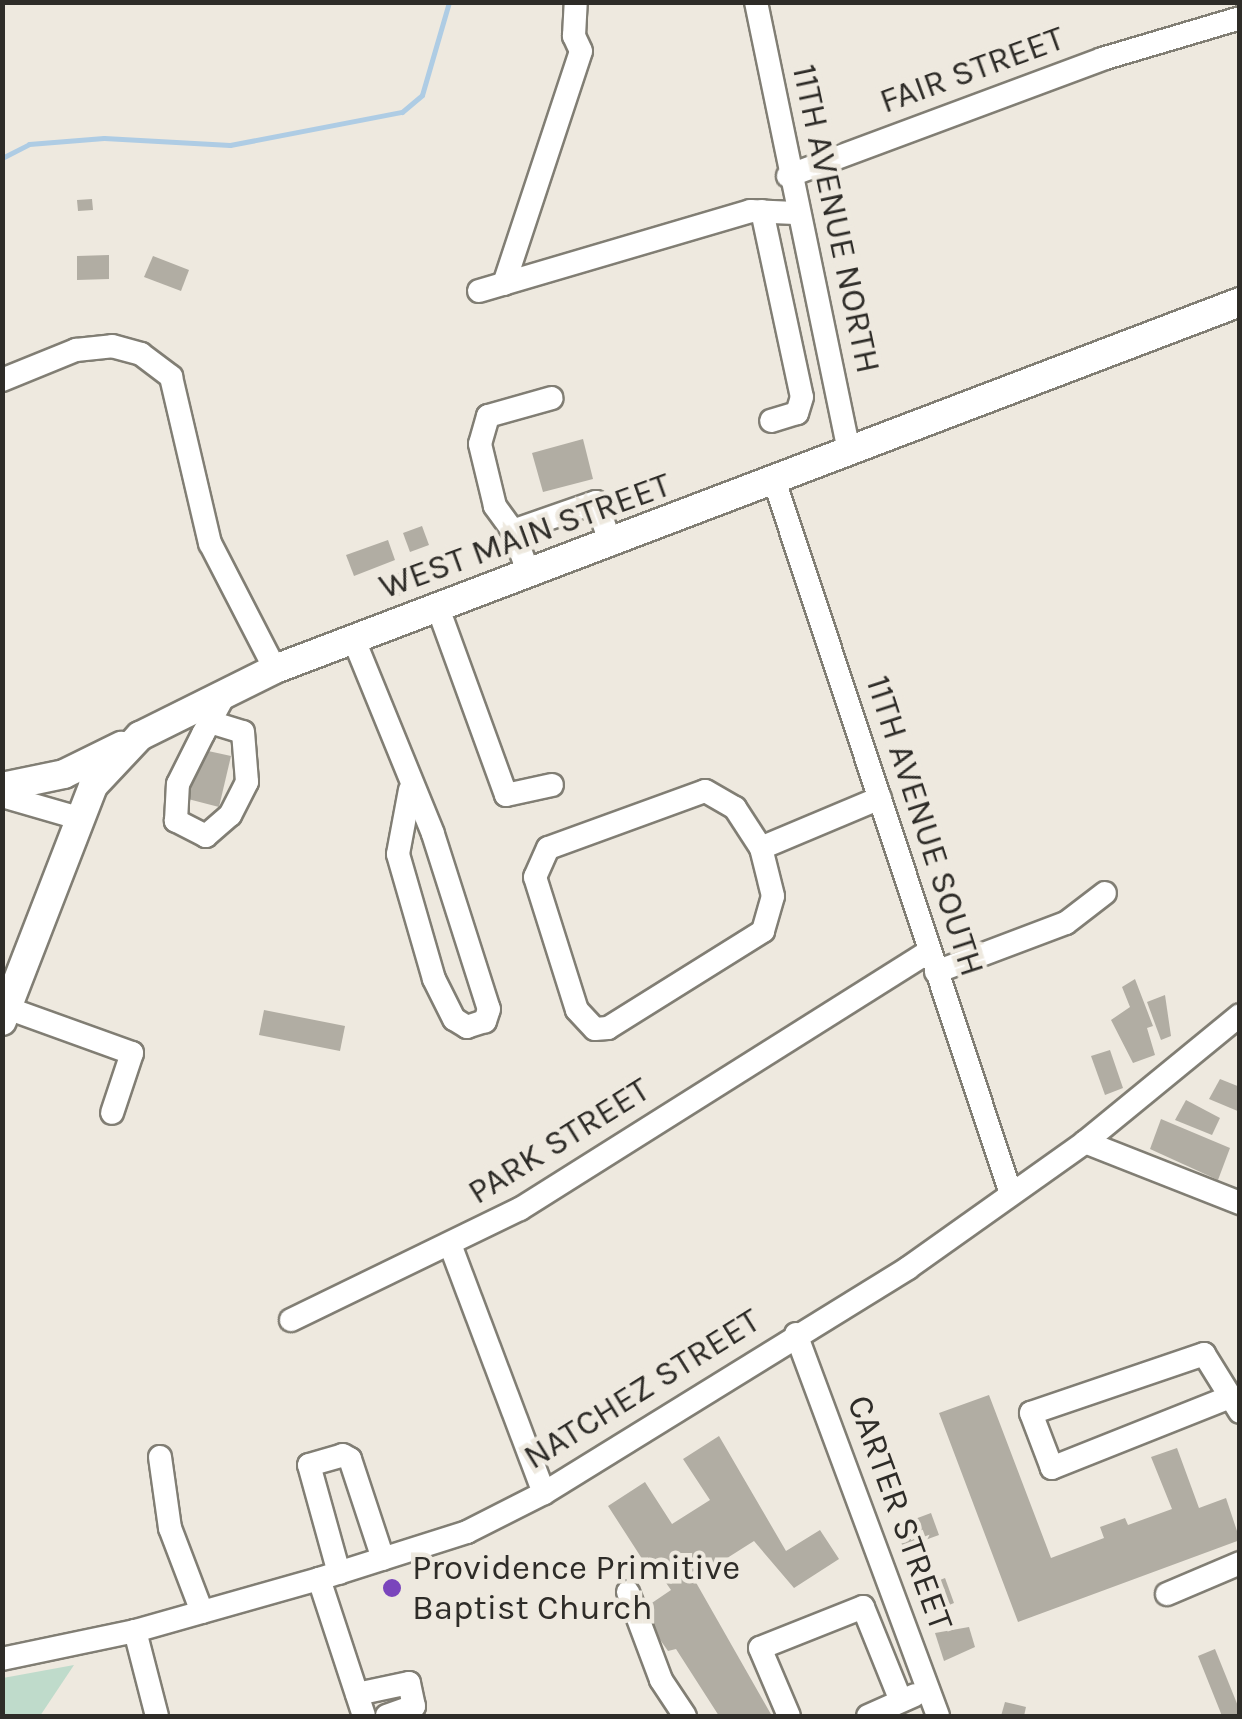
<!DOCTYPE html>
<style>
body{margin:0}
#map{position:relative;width:1242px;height:1719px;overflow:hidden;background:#eee9df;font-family:Karla,sans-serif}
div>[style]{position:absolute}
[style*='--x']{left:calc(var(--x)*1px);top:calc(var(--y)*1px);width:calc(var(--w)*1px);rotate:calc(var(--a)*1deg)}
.green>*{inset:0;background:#bfdbcb}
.stream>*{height:5px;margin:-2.5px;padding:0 2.5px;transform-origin:2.5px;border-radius:2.5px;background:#aecce4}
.building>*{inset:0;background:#b1ada3}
.roads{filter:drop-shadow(2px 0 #817e74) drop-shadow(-2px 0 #817e74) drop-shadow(0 2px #817e74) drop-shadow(0 -2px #817e74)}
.minor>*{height:22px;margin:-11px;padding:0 11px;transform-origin:11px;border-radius:11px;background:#fff}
.major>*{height:28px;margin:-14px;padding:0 14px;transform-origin:14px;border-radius:14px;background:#fff}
.dots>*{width:28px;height:28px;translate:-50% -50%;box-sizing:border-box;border:5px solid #eee9df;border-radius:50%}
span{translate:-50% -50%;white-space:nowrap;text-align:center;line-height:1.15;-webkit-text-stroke:9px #eee9df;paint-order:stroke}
.street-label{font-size:35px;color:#2e2c28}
.poi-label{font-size:35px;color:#2e2c28}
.left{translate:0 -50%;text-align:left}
.frame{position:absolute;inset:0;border:5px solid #2e2c28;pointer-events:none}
</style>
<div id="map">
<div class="green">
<div style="clip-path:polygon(74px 1665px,40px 1716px,3px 1716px,3px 1678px)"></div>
</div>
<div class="stream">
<div style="--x:2;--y:158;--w:30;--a:-27"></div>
<div style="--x:29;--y:144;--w:75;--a:-4.6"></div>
<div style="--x:104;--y:138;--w:126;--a:3.2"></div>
<div style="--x:230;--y:145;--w:175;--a:-10.9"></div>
<div style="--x:402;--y:112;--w:26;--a:-40"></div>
<div style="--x:422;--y:95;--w:97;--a:-73.8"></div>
</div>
<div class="building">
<div style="clip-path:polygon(92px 199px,93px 210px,78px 211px,77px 200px)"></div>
<div style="clip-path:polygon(109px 255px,109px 279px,77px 280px,77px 256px)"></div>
<div style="clip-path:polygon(153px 256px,189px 270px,181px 291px,144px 277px)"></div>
<div style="clip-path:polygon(583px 439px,593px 479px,543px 492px,532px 453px)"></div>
<div style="clip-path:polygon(422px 526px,429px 545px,410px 552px,403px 533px)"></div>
<div style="clip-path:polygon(388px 540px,395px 560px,354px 576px,346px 555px)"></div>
<div style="clip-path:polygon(401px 572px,409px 592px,390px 599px,383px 579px)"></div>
<div style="clip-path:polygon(199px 749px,231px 756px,219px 807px,188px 799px)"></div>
<div style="clip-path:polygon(1135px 979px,1153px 1026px,1147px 1028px,1155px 1055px,1133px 1063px,1111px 1020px,1130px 1007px,1122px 987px)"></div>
<div style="clip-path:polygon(1165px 995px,1171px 1036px,1161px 1040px,1147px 1002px)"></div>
<div style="clip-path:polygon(264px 1010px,345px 1026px,340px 1051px,259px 1035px)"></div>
<div style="clip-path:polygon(1110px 1050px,1123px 1088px,1105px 1095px,1091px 1056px)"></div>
<div style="clip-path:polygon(1220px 1079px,1240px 1087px,1240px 1112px,1209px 1099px)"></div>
<div style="clip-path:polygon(1186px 1100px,1220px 1118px,1212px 1135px,1175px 1120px)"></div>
<div style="clip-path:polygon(1161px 1119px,1230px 1148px,1218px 1180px,1150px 1149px)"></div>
<div style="clip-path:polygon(989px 1395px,1051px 1558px,1104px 1538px,1100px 1527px,1125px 1518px,1128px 1525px,1172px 1509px,1151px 1457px,1177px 1448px,1199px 1508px,1226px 1498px,1240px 1540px,1018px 1622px,939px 1413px)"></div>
<div style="clip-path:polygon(719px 1436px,786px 1551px,820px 1530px,839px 1559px,794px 1588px,754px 1541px,694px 1579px,772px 1716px,719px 1716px,676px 1649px,668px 1651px,640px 1611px,671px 1590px,655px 1567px,648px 1568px,608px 1506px,645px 1482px,672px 1524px,710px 1500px,683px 1459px)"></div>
<div style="clip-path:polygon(931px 1513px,939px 1535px,903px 1548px,896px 1526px)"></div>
<div style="clip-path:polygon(945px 1578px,954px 1603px,929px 1613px,920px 1588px)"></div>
<div style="clip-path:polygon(969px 1627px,975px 1647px,944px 1661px,935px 1633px)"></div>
<div style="clip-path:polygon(1215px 1649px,1240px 1711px,1240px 1716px,1222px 1716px,1198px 1656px)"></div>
<div style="clip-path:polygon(1005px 1702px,1026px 1707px,1024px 1716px,1001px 1716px)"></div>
</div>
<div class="roads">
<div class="minor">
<div style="--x:756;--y:2;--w:458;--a:78.3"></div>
<div style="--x:788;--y:176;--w:335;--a:-20.4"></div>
<div style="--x:1102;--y:59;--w:144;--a:-16.5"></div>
<div style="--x:762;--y:211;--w:190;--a:77.9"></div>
<div style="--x:802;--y:397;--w:17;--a:107"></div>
<div style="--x:797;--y:413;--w:27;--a:163"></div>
<div style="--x:504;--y:284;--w:245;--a:-71.7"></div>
<div style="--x:581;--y:51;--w:17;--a:-115"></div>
<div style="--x:574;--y:36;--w:34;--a:-87"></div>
<div style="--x:479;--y:291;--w:283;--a:-16.4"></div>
<div style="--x:750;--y:211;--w:45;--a:2.5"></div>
<div style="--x:2;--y:380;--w:80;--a:-22.1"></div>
<div style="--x:76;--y:350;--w:36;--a:-6"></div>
<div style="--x:112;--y:346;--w:30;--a:15"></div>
<div style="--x:141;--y:354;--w:38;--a:37"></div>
<div style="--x:171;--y:377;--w:171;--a:76.8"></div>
<div style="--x:210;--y:543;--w:142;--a:62.7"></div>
<div style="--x:775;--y:483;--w:746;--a:71.64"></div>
<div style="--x:513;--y:531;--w:31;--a:-126"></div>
<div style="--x:495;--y:506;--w:64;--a:-103.6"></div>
<div style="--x:480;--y:444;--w:29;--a:-74"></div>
<div style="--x:488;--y:416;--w:66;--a:-15.7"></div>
<div style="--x:529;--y:574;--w:46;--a:-110.4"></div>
<div style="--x:513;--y:531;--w:88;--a:-19.3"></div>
<div style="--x:596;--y:502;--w:45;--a:70.3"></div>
<div style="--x:438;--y:608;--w:199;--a:70"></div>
<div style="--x:506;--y:795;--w:47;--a:-12.3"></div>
<div style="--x:354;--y:640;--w:209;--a:67.8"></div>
<div style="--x:433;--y:834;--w:184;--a:72.3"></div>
<div style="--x:489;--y:1009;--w:13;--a:108"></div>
<div style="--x:485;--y:1021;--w:19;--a:162"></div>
<div style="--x:467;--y:1027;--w:15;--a:-148"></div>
<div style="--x:454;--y:1019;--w:45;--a:-116.6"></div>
<div style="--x:434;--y:979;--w:130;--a:-106.1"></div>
<div style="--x:398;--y:854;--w:65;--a:-79.4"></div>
<div style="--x:210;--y:722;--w:34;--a:17"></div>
<div style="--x:243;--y:732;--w:50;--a:85.4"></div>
<div style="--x:247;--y:782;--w:37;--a:117"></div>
<div style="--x:230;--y:815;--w:32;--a:139"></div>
<div style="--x:206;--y:836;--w:34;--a:-153"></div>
<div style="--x:176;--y:821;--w:37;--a:-87"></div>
<div style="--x:178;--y:784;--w:56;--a:-63.4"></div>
<div style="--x:203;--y:734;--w:46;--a:-61.2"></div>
<div style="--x:2;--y:796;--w:79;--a:16.1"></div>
<div style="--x:761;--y:848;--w:48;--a:-123"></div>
<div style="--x:735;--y:808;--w:34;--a:-150"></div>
<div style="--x:705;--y:791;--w:167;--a:160"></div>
<div style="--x:548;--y:848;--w:32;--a:114"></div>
<div style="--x:535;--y:877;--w:139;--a:72.5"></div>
<div style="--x:577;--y:1010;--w:26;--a:47"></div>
<div style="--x:595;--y:1029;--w:13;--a:-4"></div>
<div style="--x:608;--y:1028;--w:183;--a:-32"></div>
<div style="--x:763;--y:931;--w:36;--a:-74"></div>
<div style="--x:773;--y:896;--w:49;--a:-104"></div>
<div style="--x:761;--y:848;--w:129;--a:-22.8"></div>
<div style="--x:936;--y:972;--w:139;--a:-20.7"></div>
<div style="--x:1066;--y:923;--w:49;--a:-37.6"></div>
<div style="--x:7;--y:1008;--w:133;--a:19.8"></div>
<div style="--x:132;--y:1053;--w:63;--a:108.4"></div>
<div style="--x:1085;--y:1142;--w:167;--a:21.5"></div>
<div style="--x:451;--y:1247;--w:263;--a:69.3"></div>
<div style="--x:291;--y:1320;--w:254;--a:-25.9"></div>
<div style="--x:520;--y:1209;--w:480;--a:-32.2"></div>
<div style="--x:796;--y:1334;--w:408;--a:69.6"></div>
<div style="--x:1230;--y:1397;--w:192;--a:158.3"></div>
<div style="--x:1052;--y:1468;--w:59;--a:-110.9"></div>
<div style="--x:1031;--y:1413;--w:183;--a:-18.8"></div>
<div style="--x:1204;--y:1354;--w:68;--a:58.2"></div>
<div style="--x:160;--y:1457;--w:72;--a:82"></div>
<div style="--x:170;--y:1528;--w:90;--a:69.1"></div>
<div style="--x:339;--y:1573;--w:112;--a:-105.5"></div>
<div style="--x:309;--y:1465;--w:35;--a:-16"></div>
<div style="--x:343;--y:1455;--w:8;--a:30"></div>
<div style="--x:350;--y:1459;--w:105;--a:71.7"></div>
<div style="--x:319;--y:1579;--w:144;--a:71.8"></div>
<div style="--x:628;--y:1592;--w:94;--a:69.4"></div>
<div style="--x:661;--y:1680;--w:43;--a:56.3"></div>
<div style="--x:1167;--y:1594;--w:79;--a:-23"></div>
<div style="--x:135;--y:1631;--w:88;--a:75.5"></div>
<div style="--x:2;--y:1659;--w:136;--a:-11.9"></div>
<div style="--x:135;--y:1631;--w:191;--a:-15.8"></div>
<div style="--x:319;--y:1579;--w:155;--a:-17.6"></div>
<div style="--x:467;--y:1532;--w:86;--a:-26.9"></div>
<div style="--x:544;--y:1493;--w:428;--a:-31.7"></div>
<div style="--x:908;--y:1268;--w:217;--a:-35.4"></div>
<div style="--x:1085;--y:1142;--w:200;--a:-39.3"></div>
<div style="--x:357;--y:1694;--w:53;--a:-11.9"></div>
<div style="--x:409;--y:1683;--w:24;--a:78"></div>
<div style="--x:414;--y:1706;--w:29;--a:160"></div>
<div style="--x:789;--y:1716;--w:74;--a:-113.1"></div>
<div style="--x:760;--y:1648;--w:111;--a:-21.7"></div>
<div style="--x:863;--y:1607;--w:101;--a:68"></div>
<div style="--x:868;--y:1716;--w:51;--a:-24.1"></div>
</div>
<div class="major">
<div style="--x:2;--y:787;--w:63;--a:-11.8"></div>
<div style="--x:64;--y:774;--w:64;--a:-26.2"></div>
<div style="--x:2;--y:1021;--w:252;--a:-68.8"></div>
<div style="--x:93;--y:786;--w:69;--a:-46.8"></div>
<div style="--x:140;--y:736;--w:151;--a:-26.4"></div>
<div style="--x:275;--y:669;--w:1032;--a:-20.82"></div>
</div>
</div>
<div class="dots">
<div style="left:392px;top:1588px;background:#7a45bc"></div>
</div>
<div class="street-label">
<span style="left:972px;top:70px;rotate:-20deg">FAIR STREET</span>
<span style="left:836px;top:219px;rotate:78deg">11TH AVENUE NORTH</span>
<span style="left:525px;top:536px;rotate:-20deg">WEST MAIN STREET</span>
<span style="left:925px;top:826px;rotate:72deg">11TH AVENUE SOUTH</span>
<span style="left:559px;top:1141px;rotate:-32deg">PARK STREET</span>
<span style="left:642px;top:1389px;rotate:-32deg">NATCHEZ STREET</span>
<span style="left:900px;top:1513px;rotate:70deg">CARTER STREET</span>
</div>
<div class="poi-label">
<span class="left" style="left:412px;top:1588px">Providence Primitive<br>Baptist Church</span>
</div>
<div class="frame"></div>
</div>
